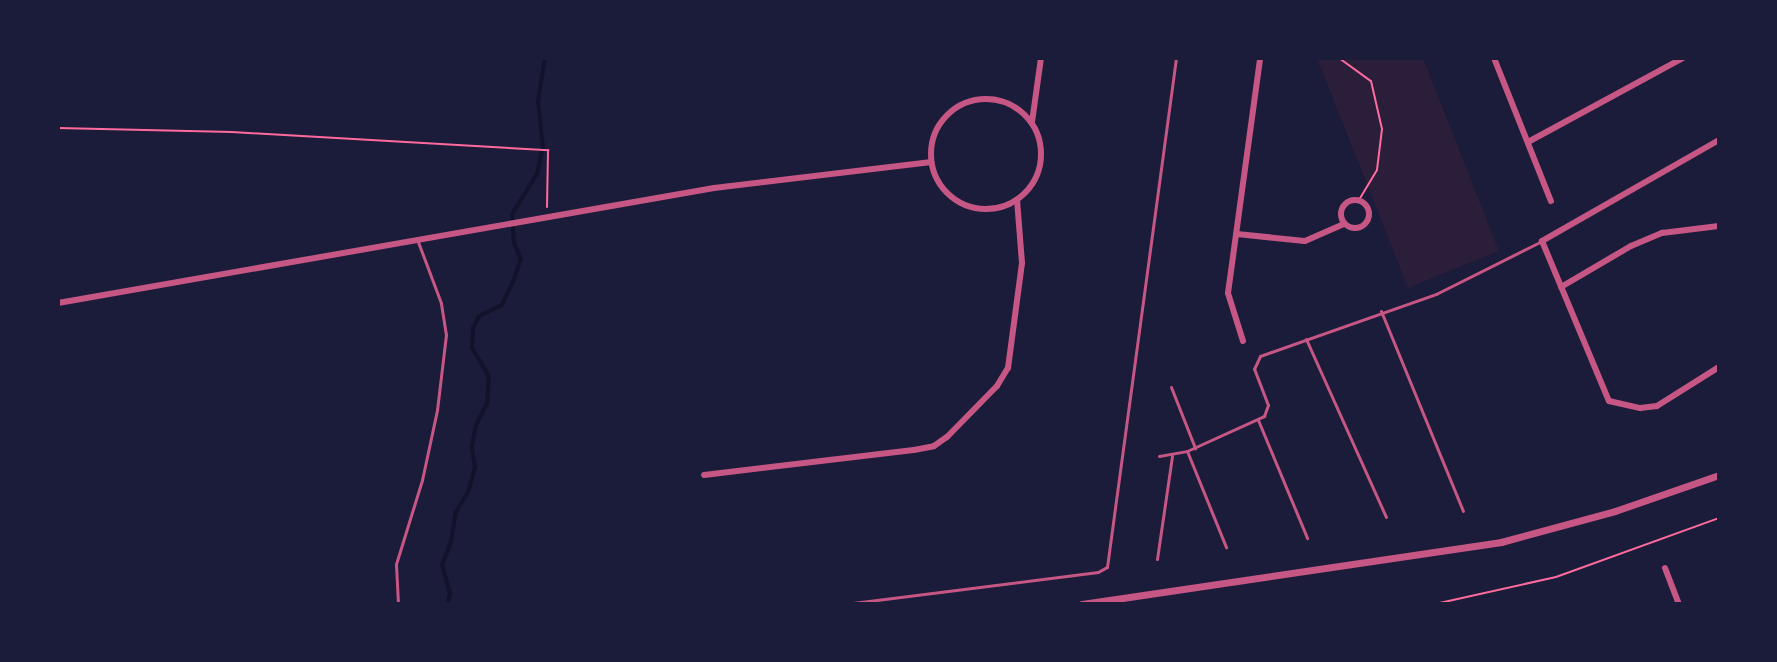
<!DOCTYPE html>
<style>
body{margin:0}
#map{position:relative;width:1777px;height:662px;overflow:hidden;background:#1b1b3a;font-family:Signika,sans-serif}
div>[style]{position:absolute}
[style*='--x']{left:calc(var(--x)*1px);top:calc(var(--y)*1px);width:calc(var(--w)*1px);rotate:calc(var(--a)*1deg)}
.green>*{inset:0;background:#2a1e3b}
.stream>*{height:4px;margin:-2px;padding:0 2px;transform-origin:2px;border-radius:2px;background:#12122b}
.path>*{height:2px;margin:-1px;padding:0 1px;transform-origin:1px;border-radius:1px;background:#ff6b9d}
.service>*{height:3px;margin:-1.5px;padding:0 1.5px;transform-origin:1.5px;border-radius:1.5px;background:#c65784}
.minor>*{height:6px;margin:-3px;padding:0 3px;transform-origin:3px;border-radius:3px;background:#c65784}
.minor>.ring{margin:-3px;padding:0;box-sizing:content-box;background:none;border:6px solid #c65784;border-radius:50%}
.tertiary>*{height:7px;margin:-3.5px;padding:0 3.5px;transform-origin:3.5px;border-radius:3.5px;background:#c65784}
span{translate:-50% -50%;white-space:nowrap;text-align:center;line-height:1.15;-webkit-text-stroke:6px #1b1b3a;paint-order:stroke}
.frame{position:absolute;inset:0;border:60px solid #1b1b3a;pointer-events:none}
</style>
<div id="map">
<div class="green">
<div style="clip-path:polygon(1317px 58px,1423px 58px,1499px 251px,1408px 288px)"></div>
</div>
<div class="stream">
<div style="--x:543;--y:148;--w:47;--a:-96.1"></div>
<div style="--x:538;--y:101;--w:44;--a:-80.8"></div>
<div style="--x:448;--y:604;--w:11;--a:-80"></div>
<div style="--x:450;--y:593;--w:29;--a:-106"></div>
<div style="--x:442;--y:565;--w:25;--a:-69"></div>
<div style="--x:451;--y:542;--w:30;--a:-81"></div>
<div style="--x:456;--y:512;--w:23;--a:-59"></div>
<div style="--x:468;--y:492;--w:26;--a:-74"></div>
<div style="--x:475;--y:467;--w:20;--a:-99"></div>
<div style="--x:472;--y:447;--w:22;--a:-80"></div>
<div style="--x:476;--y:425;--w:25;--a:-63"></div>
<div style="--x:487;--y:403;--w:26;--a:-86"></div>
<div style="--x:489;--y:377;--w:34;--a:-120"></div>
<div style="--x:472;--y:347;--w:19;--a:-87"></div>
<div style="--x:473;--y:328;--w:13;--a:-63"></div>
<div style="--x:479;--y:316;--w:25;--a:-26"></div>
<div style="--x:502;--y:305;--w:29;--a:-65"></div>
<div style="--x:514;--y:279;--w:21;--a:-71"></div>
<div style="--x:521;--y:259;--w:17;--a:-114"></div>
<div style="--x:514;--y:243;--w:29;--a:-94"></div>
<div style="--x:512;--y:214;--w:47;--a:-58"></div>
<div style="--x:537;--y:174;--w:24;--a:-78"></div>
</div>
<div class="path">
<div style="--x:1339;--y:58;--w:39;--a:36"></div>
<div style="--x:1371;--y:81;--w:49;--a:77.1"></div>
<div style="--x:1382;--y:129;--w:41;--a:97"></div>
<div style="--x:1377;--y:170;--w:35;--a:121"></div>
<div style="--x:58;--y:128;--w:174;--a:1.3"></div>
<div style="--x:232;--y:132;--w:317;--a:3.3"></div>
<div style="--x:548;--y:150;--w:57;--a:91"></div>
<div style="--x:1435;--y:604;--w:124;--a:-12.6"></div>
<div style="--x:1556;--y:577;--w:173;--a:-19.9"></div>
</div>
<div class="service">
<div style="--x:1381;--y:311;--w:216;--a:67.7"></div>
<div style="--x:1306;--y:339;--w:195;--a:65.8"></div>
<div style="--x:1171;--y:387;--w:66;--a:68.5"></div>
<div style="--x:1258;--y:420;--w:128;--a:67.4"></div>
<div style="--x:1187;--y:451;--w:104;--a:67.9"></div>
<div style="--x:1159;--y:456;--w:28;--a:-10"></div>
<div style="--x:1187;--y:451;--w:85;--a:-24.4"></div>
<div style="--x:1264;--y:416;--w:12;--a:-70"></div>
<div style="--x:1268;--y:405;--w:39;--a:-111"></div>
<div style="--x:1254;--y:369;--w:14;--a:-65"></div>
<div style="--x:1260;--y:356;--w:187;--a:-19.4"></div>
<div style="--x:1436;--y:294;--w:119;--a:-26.6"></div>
<div style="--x:1157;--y:559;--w:104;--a:-81.7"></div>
<div style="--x:398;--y:604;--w:40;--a:-92.9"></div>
<div style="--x:396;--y:564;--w:88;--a:-72.8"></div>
<div style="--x:422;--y:480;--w:72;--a:-77.9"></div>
<div style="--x:437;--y:410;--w:76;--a:-83.2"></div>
<div style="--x:446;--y:335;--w:32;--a:-99"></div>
<div style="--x:441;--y:303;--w:68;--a:-110.6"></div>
<div style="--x:845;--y:604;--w:255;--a:-7.2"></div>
<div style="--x:1098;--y:572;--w:10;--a:-29"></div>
<div style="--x:1107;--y:567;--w:514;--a:-82.28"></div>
</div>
<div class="minor">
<div style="--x:1494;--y:58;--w:154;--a:68.3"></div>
<div class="ring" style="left:931px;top:99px;width:104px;height:104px"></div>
<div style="--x:1032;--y:122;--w:65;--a:-82"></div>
<div style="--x:1719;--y:140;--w:204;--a:150.3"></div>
<div style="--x:1542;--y:241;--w:173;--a:67.3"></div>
<div style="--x:1609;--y:401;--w:32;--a:13"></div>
<div style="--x:1640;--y:408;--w:17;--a:-7"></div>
<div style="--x:1657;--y:406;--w:73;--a:-32.2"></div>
<div style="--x:1528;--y:142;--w:176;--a:-28.5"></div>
<div class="ring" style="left:1341px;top:200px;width:22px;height:22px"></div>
<div style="--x:1237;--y:234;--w:68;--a:5.9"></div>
<div style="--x:1305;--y:241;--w:43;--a:-23.6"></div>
<div style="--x:1561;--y:287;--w:81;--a:-30.4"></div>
<div style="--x:1631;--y:246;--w:34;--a:-23"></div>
<div style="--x:1662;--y:233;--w:57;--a:-7"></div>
<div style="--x:58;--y:303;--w:666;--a:-9.94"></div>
<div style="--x:714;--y:188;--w:219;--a:-6.8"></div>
<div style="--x:1243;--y:341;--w:50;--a:-107.4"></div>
<div style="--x:1228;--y:293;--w:237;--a:-82.2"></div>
<div style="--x:704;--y:475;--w:211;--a:-6.8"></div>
<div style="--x:914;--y:450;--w:20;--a:-11"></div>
<div style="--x:934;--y:446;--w:16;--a:-35"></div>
<div style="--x:947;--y:437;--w:71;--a:-45.6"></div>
<div style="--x:997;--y:386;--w:21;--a:-59"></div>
<div style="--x:1008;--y:368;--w:106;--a:-82.4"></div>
<div style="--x:1022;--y:263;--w:63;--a:-94.5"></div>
<div style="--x:1665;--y:568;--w:39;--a:69"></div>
</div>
<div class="tertiary">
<div style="--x:1082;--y:604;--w:424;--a:-8.4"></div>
<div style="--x:1501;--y:542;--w:118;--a:-15.2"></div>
<div style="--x:1615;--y:511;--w:110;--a:-19.1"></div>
</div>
<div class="frame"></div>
</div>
